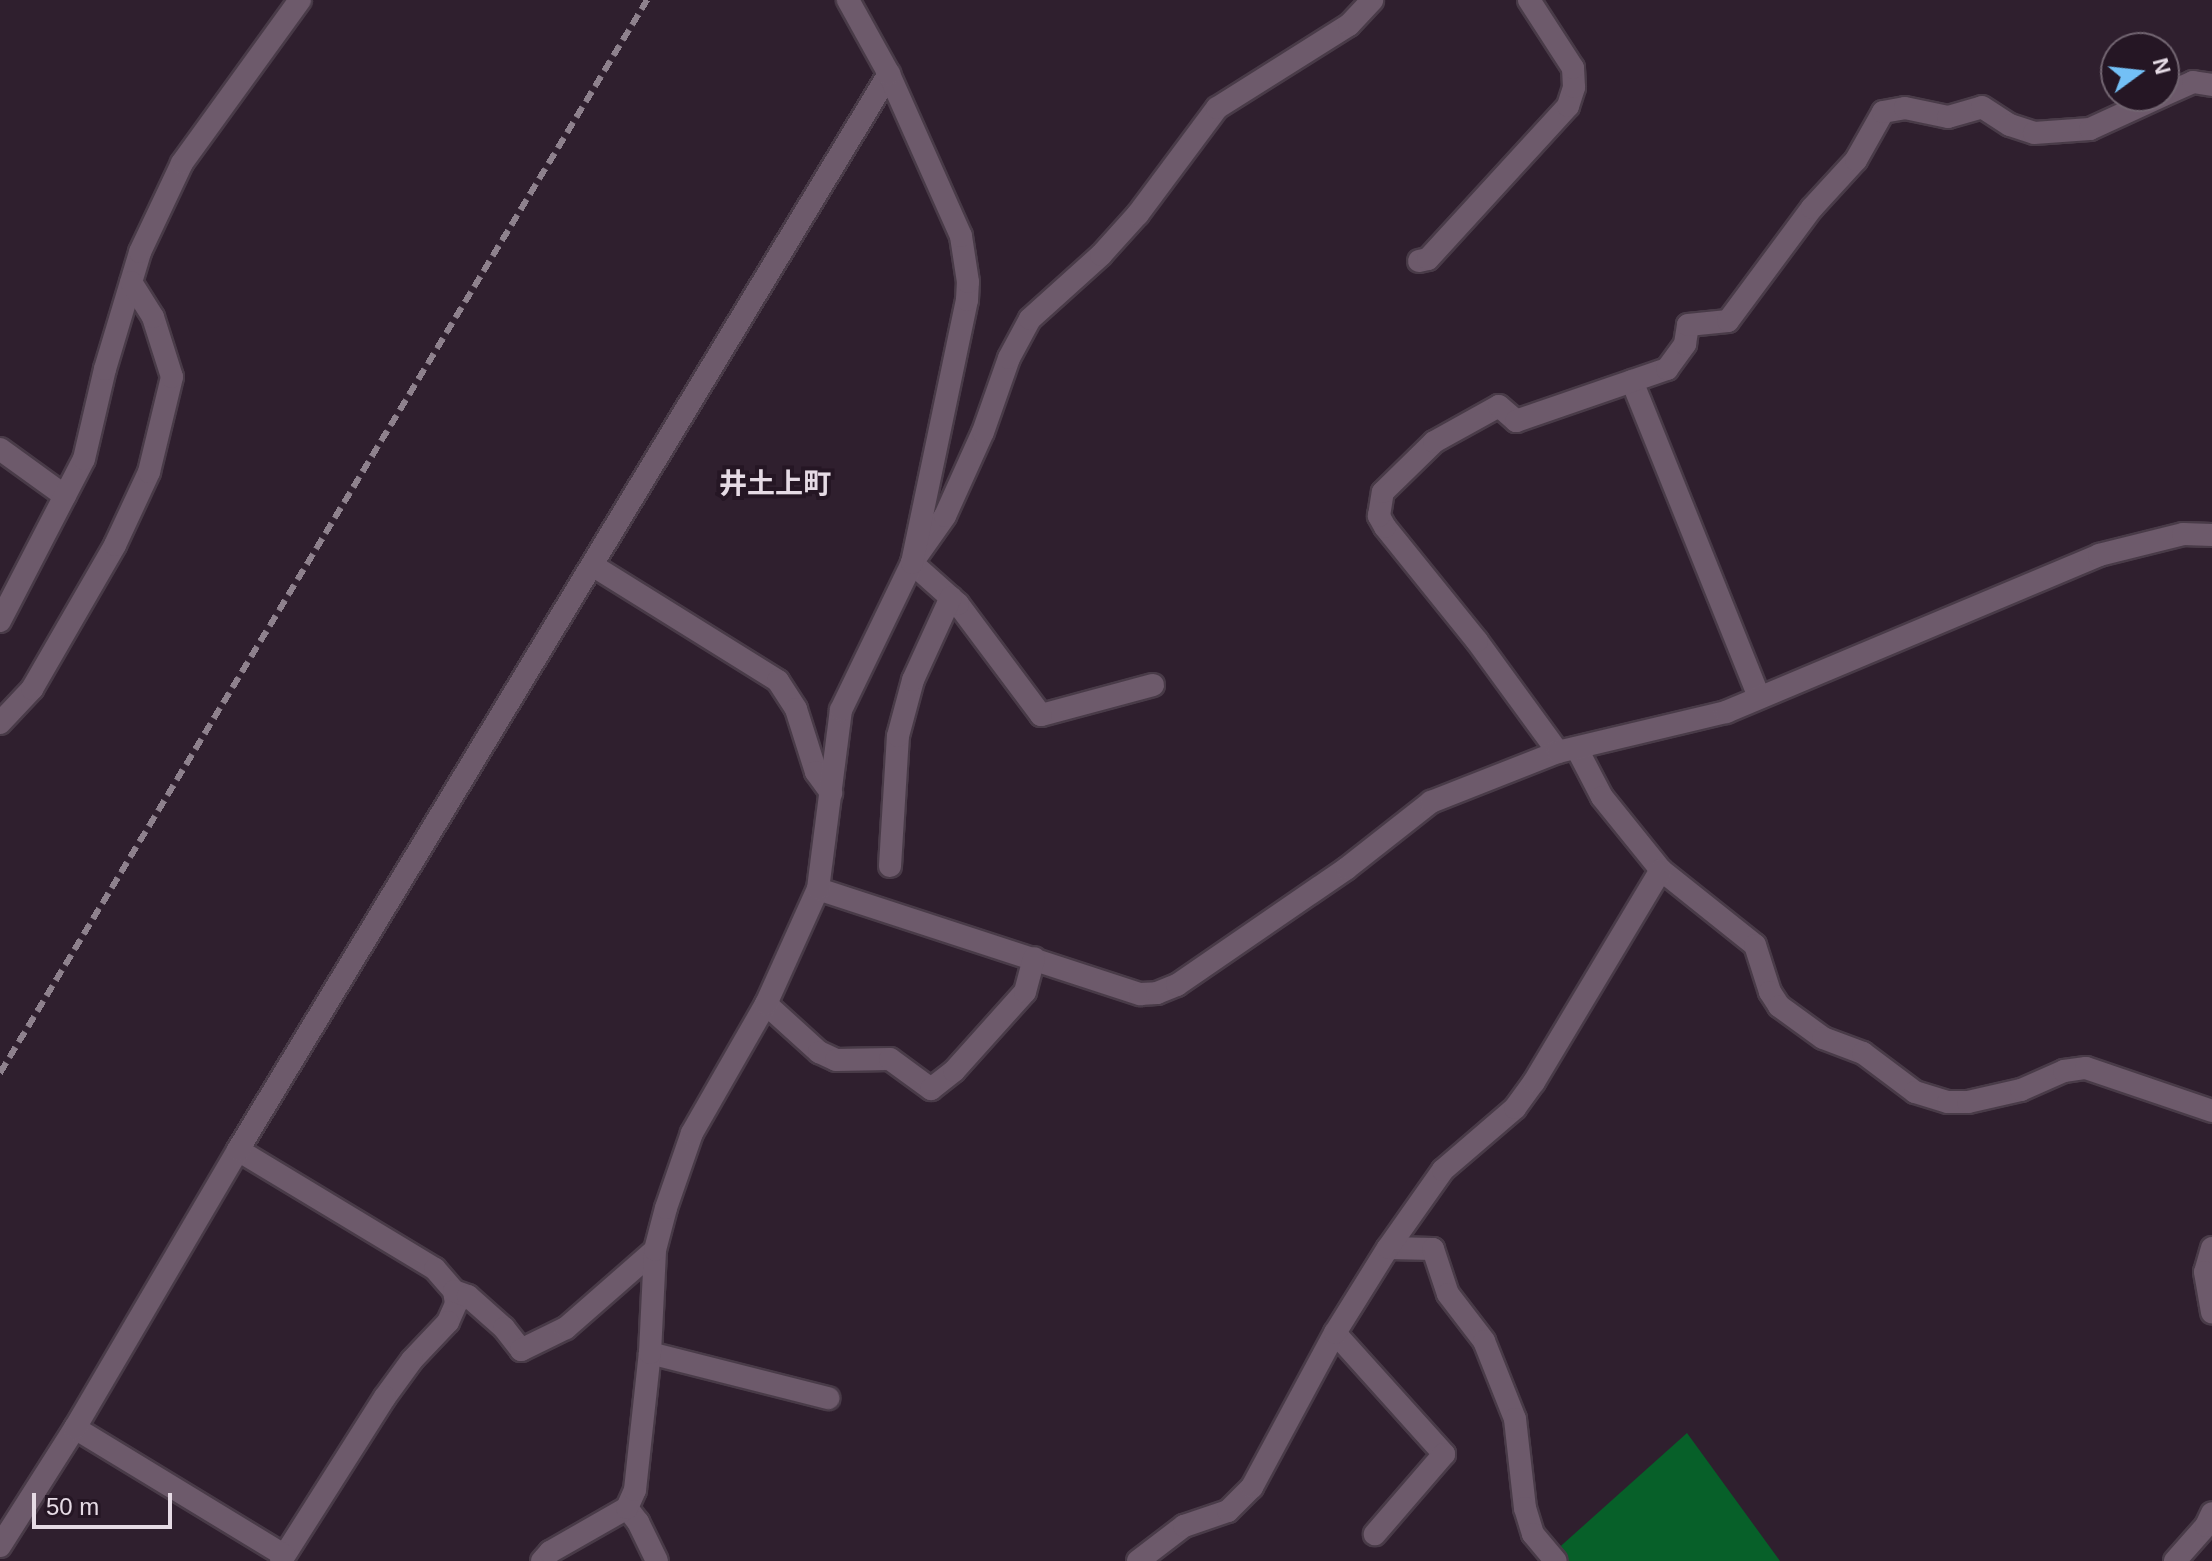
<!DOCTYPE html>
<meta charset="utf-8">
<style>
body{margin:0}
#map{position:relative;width:2212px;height:1561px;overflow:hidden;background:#2f1f2e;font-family:Arial,"Noto Sans JP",sans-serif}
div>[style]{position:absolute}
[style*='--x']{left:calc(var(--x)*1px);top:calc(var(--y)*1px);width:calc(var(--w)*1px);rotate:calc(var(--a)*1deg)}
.forest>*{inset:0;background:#076029}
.roads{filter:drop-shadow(2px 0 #493b48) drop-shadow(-2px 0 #493b48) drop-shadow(0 2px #493b48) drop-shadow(0 -2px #493b48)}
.minor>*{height:22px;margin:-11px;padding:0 11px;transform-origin:11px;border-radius:11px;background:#6d5a6b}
.rail>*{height:6px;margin-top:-3px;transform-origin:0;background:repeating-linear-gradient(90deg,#8e818d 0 12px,transparent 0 18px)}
span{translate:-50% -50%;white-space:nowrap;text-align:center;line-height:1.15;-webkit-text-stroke:8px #251624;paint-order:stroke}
.quarter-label{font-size:28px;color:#e6dbe5;font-weight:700}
.north{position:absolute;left:2100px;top:32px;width:80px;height:80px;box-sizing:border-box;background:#251624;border:2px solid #726571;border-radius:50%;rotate:75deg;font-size:22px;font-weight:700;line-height:32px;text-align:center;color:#e6dbe5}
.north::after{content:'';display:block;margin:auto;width:28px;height:36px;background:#73c0f6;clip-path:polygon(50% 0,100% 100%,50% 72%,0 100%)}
.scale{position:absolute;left:32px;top:1493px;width:140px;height:36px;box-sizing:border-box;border:4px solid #e6dbe5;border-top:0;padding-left:10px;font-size:24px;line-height:28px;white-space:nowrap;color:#e6dbe5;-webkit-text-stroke:6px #251624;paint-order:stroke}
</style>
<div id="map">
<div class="forest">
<div style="clip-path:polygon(1687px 1433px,1780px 1561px,1544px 1561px)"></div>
</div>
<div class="roads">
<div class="minor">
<div style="--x:2164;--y:95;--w:32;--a:-24"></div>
<div style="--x:2193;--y:82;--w:19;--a:9"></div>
<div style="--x:1419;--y:261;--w:9;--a:-13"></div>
<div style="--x:1428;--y:259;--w:207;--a:-47.5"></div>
<div style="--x:1568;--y:106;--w:20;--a:-72"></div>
<div style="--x:1574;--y:87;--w:19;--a:-93"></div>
<div style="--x:1573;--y:68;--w:81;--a:-122.9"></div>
<div style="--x:1632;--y:381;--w:341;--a:68.1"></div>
<div style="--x:0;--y:449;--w:80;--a:35.9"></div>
<div style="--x:592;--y:565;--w:219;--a:31.9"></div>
<div style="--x:778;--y:681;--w:33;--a:57"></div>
<div style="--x:796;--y:709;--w:66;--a:72.4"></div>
<div style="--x:816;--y:772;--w:26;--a:54"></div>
<div style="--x:0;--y:621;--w:182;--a:-62.6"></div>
<div style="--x:84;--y:459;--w:92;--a:-76.9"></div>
<div style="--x:105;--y:369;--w:122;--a:-73.3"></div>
<div style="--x:140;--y:252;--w:98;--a:-64.7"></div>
<div style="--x:182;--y:163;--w:201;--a:-54.1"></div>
<div style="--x:1153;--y:685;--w:116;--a:165"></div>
<div style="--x:1041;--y:715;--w:139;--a:-126.8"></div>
<div style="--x:958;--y:604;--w:62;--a:-138.3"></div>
<div style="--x:912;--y:563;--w:57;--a:-54.9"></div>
<div style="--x:945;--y:516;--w:92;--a:-65.7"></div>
<div style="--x:983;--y:432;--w:78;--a:-70.6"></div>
<div style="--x:1009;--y:358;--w:44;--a:-61.7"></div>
<div style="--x:1030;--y:319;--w:96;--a:-42"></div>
<div style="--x:1101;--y:255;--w:55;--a:-47.9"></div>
<div style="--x:1138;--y:214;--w:132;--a:-53.3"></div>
<div style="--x:1217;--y:108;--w:156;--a:-32.2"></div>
<div style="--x:1349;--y:25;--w:34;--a:-47"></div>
<div style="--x:0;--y:723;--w:47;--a:-46.7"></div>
<div style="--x:32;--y:689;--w:166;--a:-60"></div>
<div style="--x:115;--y:545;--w:81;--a:-65"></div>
<div style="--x:149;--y:472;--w:98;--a:-76.4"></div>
<div style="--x:172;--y:377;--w:63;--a:-107.6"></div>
<div style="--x:153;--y:317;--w:41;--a:-122.2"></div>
<div style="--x:1577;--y:749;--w:54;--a:62.5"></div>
<div style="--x:1602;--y:797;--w:94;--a:51.1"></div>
<div style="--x:1661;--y:870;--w:120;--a:38.6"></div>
<div style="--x:1755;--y:945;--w:49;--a:72.3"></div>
<div style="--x:1770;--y:992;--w:17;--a:57"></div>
<div style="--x:1779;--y:1006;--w:54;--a:36"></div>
<div style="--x:1823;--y:1038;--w:43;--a:20.6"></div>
<div style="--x:1863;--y:1053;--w:65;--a:36.9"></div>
<div style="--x:1915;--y:1092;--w:34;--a:17"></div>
<div style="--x:1948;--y:1102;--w:20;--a:0"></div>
<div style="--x:1968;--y:1102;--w:54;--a:-12.8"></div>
<div style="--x:2021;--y:1090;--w:47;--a:-23.8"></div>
<div style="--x:2064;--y:1071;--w:22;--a:-8"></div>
<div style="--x:2086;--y:1068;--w:133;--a:18.8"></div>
<div style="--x:1558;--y:752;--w:137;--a:-126.1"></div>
<div style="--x:1477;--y:641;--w:146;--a:-128.9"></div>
<div style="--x:1385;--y:527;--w:13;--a:-119"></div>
<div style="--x:1379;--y:516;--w:24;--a:-81"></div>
<div style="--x:1383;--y:492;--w:71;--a:-44.4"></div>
<div style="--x:1434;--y:442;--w:74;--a:-29"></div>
<div style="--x:1499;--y:406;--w:23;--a:41"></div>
<div style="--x:1516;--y:421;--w:160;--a:-19"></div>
<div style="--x:1667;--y:369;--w:31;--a:-54"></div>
<div style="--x:1685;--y:344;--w:19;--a:-81"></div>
<div style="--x:1688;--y:325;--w:40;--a:-5.7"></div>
<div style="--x:1728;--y:321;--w:141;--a:-53.4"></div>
<div style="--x:1812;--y:208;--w:65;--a:-47.5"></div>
<div style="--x:1856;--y:160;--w:55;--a:-60.6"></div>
<div style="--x:1883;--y:112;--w:22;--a:-10"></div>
<div style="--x:1905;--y:108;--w:44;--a:11.8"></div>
<div style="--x:1948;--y:117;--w:35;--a:-16"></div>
<div style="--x:1982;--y:107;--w:33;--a:33"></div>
<div style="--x:2010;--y:125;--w:25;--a:18"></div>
<div style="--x:2034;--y:133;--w:56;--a:-4.1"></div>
<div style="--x:2090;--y:129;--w:79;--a:-24.6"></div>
<div style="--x:890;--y:866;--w:130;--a:-86.5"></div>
<div style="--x:898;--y:736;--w:58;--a:-75"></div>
<div style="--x:913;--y:680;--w:91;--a:-65.4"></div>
<div style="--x:818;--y:889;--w:339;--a:18.1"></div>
<div style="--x:1140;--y:994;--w:17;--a:-3"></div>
<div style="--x:1157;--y:993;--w:22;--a:-22"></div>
<div style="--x:1177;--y:985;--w:206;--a:-34.5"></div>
<div style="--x:1347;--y:868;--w:107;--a:-38.2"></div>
<div style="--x:1431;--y:802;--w:136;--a:-21.5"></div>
<div style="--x:1558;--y:752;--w:173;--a:-13.4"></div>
<div style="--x:1726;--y:712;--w:405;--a:-22.8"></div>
<div style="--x:2099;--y:555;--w:87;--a:-14"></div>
<div style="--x:2183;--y:534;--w:29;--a:2"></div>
<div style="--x:766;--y:1004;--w:72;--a:42.2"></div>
<div style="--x:819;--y:1052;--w:19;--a:25"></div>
<div style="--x:836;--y:1060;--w:54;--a:-1.1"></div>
<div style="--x:890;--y:1059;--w:51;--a:36.2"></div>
<div style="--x:931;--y:1089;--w:29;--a:-38"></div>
<div style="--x:954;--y:1071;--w:106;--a:-48.1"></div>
<div style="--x:1025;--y:992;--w:35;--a:-75"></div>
<div style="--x:238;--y:1150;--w:230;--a:31.1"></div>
<div style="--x:435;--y:1269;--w:29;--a:49"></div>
<div style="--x:454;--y:1291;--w:13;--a:81"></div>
<div style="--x:456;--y:1304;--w:20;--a:114"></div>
<div style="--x:448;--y:1322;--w:52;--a:133.5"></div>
<div style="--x:412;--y:1360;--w:46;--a:126.1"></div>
<div style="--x:385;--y:1397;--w:194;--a:122.4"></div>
<div style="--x:1388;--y:1248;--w:45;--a:1.3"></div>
<div style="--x:1433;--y:1249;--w:47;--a:71.6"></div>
<div style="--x:1448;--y:1294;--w:59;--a:52.5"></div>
<div style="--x:1484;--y:1341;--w:84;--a:68.3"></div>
<div style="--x:1515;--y:1419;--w:90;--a:83.6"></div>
<div style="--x:1525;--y:1508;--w:27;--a:73"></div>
<div style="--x:1533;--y:1534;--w:35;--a:50"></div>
<div style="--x:2212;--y:1248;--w:25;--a:106"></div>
<div style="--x:2205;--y:1272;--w:41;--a:80.1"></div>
<div style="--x:454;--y:1291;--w:15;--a:20"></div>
<div style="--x:468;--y:1296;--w:48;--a:41.6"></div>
<div style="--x:504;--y:1328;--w:28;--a:52"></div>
<div style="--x:521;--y:1350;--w:50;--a:-26.1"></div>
<div style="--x:566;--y:1328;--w:118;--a:-41.2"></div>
<div style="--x:1335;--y:1333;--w:163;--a:48"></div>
<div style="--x:1444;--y:1454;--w:106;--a:130.8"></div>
<div style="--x:650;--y:1353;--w:184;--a:14.2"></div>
<div style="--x:75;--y:1428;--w:245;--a:31.3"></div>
<div style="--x:627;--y:1508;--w:18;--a:52"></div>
<div style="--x:638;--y:1522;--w:43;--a:64"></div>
<div style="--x:0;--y:1546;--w:140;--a:-57.6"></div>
<div style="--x:75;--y:1428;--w:322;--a:-59.6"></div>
<div style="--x:238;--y:1150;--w:1258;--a:-58.83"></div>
<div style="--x:542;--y:1561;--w:12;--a:-48"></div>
<div style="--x:550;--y:1552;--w:89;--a:-29.7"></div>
<div style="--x:627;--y:1508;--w:20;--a:-66"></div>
<div style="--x:635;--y:1490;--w:138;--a:-83.8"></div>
<div style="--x:650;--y:1353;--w:103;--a:-87.2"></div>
<div style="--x:655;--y:1250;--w:43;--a:-75.3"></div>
<div style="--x:666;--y:1208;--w:79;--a:-70.9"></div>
<div style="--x:692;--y:1133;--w:149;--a:-60.2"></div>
<div style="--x:766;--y:1004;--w:126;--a:-65.7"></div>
<div style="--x:818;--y:889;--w:180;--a:-82.7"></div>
<div style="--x:841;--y:710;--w:163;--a:-64.2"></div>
<div style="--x:912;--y:563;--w:269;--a:-78.2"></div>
<div style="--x:967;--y:300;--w:18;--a:-87"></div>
<div style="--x:968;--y:282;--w:47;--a:-98.7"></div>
<div style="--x:961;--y:236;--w:177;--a:-114"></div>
<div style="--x:889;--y:74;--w:85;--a:-119"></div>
<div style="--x:1138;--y:1561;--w:58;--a:-37.3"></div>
<div style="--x:1184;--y:1526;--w:46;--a:-18.8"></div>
<div style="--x:1228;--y:1511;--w:34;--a:-45"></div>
<div style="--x:1252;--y:1487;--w:175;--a:-61.7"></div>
<div style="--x:1335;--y:1333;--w:100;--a:-58.1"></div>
<div style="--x:1388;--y:1248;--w:95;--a:-54.8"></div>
<div style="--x:1443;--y:1170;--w:95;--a:-40.7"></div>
<div style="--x:1515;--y:1108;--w:32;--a:-54"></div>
<div style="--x:1534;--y:1082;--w:247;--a:-59.1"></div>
<div style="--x:2175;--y:1561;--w:47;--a:-48.5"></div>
<div style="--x:2206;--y:1526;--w:14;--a:-65"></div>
</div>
</div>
<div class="rail">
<div style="--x:0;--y:1073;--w:1253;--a:-58.91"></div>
</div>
<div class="quarter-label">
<span style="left:775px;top:484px">井土上町</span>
</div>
<div class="north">N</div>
<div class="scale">50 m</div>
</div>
